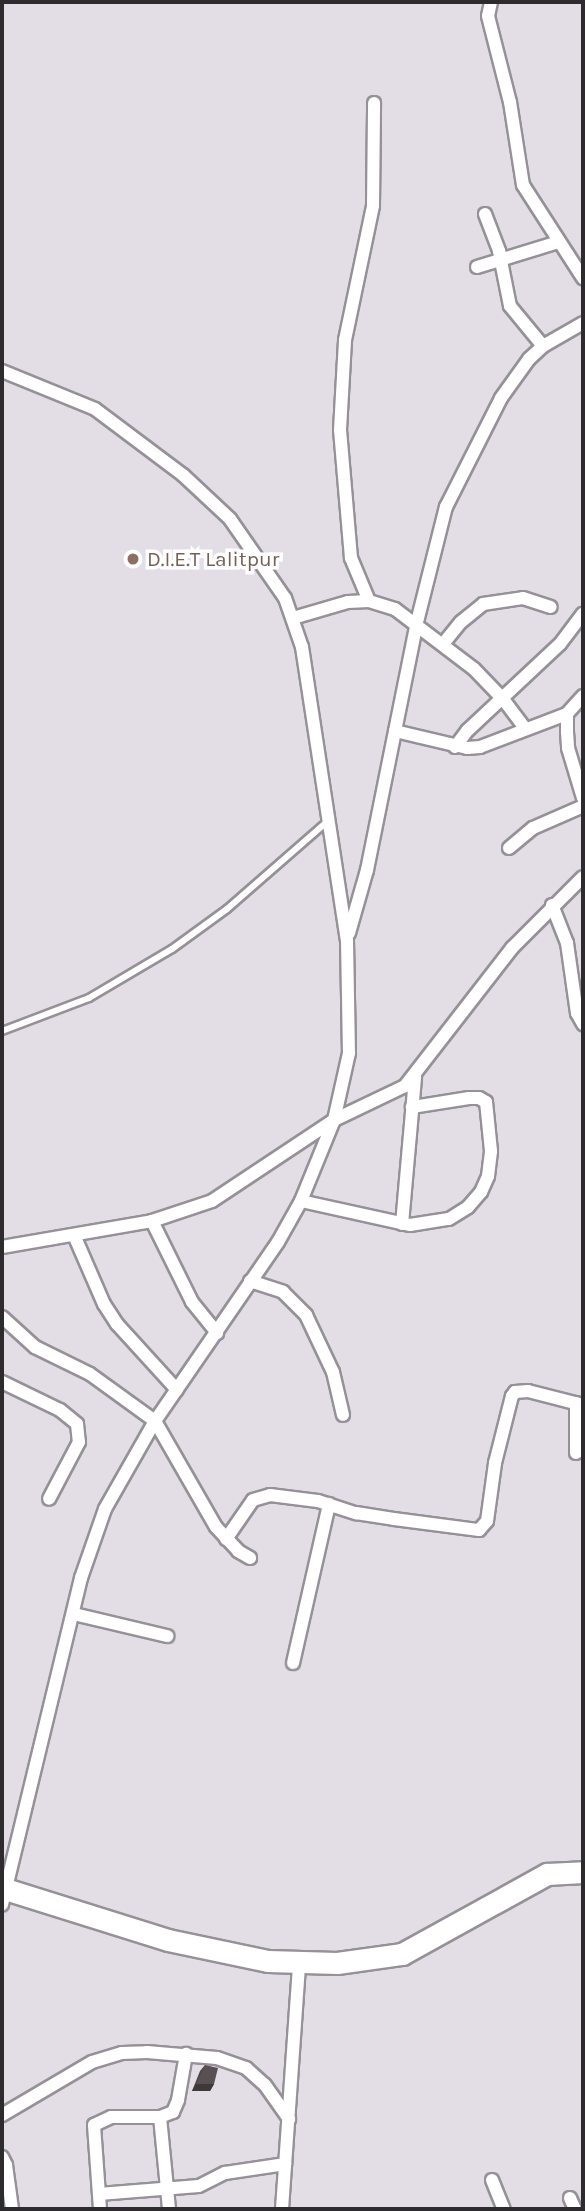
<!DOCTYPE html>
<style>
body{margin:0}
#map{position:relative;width:585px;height:2211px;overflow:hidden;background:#e3dee6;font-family:Karla,sans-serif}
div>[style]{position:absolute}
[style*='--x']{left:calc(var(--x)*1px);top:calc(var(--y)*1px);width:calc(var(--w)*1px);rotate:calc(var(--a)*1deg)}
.roads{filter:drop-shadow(2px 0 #959197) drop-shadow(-2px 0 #959197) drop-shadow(0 2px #959197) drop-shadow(0 -2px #959197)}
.lane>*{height:6px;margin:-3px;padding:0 3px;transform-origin:3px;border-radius:3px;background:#fff}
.street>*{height:12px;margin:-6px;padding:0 6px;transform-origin:6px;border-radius:6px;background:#fff}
.primary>*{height:21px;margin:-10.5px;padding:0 10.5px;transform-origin:10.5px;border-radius:10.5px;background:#fff}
.wall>*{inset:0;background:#4c4547}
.shaded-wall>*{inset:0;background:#3e3839}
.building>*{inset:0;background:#585052}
.dots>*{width:19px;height:19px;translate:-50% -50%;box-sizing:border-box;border:4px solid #fff;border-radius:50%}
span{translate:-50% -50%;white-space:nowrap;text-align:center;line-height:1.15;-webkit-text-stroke:7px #fff;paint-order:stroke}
.education-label{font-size:21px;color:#785e54}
.left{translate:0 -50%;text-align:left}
.frame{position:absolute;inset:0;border:4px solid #2d2b2e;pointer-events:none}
</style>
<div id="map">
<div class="roads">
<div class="lane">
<div style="--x:2;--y:1031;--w:93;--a:-20.8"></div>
<div style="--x:89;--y:998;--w:96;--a:-30.6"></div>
<div style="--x:172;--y:949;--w:68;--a:-36"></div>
<div style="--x:227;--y:909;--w:135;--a:-41.1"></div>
</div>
<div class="street">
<div style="--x:491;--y:2;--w:14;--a:102"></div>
<div style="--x:488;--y:16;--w:89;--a:75.7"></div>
<div style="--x:510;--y:102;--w:84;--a:81.1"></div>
<div style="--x:523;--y:185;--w:111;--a:57.2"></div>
<div style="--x:485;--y:214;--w:40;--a:69"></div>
<div style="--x:499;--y:251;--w:56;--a:78.7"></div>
<div style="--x:510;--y:306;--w:52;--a:50.5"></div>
<div style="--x:477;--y:267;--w:86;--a:-17"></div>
<div style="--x:2;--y:371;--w:100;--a:22.2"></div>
<div style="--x:95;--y:409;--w:110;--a:36.9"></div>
<div style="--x:183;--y:475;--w:64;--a:43.1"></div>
<div style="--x:230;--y:519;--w:96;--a:55.2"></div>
<div style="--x:285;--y:598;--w:52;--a:70.9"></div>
<div style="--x:302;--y:647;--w:296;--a:81.3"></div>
<div style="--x:347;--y:940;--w:113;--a:89"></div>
<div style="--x:349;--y:1053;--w:69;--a:102.6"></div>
<div style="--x:334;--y:1120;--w:87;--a:112.2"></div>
<div style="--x:301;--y:1201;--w:47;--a:119.3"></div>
<div style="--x:278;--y:1242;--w:217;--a:124.5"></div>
<div style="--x:155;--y:1421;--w:101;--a:119.6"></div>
<div style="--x:105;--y:1509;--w:73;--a:109.2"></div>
<div style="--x:81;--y:1578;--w:336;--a:103.6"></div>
<div style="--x:369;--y:601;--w:47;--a:-112.7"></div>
<div style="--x:351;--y:558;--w:128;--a:-94.9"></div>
<div style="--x:340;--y:430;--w:90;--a:-86.8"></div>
<div style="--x:345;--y:340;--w:137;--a:-78.2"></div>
<div style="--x:373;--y:206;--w:103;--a:-89.4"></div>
<div style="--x:293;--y:618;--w:57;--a:-16.2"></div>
<div style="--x:348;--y:602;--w:21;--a:-3"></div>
<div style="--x:369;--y:601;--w:27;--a:17"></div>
<div style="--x:395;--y:609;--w:99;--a:37.2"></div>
<div style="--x:474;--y:669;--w:42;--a:46"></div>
<div style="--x:503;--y:699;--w:36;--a:53"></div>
<div style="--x:443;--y:644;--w:28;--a:-51"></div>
<div style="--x:461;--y:622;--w:28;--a:-39"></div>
<div style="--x:483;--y:604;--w:40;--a:-8.5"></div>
<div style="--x:523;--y:598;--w:29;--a:18"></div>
<div style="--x:583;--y:696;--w:24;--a:132"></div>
<div style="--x:567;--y:714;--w:18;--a:90"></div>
<div style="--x:567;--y:732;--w:16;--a:86"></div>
<div style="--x:568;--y:748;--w:52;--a:73.3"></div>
<div style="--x:395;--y:731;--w:74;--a:13.3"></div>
<div style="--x:467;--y:748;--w:13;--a:-4"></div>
<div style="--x:480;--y:747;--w:93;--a:-20.8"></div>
<div style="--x:455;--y:747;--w:21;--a:-53"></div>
<div style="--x:468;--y:730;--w:126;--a:-43.1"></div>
<div style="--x:560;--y:644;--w:38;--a:-53"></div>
<div style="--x:509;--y:848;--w:31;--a:-40"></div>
<div style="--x:533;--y:828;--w:55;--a:-23.7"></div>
<div style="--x:552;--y:905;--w:41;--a:68.5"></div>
<div style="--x:567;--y:943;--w:71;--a:81.9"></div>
<div style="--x:577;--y:1013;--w:13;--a:61"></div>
<div style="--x:349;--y:933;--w:66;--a:-74.1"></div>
<div style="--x:367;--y:870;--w:249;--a:-78.6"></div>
<div style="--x:416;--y:626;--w:123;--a:-75.9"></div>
<div style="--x:446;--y:507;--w:122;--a:-63.2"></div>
<div style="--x:501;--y:398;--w:48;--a:-54.3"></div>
<div style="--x:529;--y:359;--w:19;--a:-43"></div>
<div style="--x:543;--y:346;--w:46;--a:-29.9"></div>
<div style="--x:301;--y:1201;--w:112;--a:12.4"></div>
<div style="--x:410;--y:1225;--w:39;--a:-9"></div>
<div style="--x:449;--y:1219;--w:22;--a:-32"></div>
<div style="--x:468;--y:1207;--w:20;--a:-49"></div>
<div style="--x:481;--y:1192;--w:17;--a:-66"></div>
<div style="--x:488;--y:1176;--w:25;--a:-83"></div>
<div style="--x:491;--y:1151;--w:49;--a:-95.8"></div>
<div style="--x:486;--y:1102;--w:8;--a:-150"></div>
<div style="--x:479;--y:1098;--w:10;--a:180"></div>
<div style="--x:469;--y:1098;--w:58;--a:171"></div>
<div style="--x:152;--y:1221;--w:90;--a:63.7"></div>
<div style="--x:192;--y:1302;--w:40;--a:51"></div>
<div style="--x:402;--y:1224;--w:148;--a:-84.9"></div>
<div style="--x:74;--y:1235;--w:75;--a:66.5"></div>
<div style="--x:104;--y:1304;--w:24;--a:57"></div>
<div style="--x:117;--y:1324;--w:89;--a:47.7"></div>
<div style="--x:2;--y:1247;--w:152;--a:-9.8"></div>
<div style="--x:152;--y:1221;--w:63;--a:-18.4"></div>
<div style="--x:212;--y:1201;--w:146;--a:-33.6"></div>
<div style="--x:334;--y:1120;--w:79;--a:-25.6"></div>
<div style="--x:405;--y:1086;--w:175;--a:-52.2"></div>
<div style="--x:512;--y:948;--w:100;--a:-45"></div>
<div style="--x:250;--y:1281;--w:35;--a:18"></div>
<div style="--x:283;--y:1292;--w:33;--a:45"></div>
<div style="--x:306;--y:1315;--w:63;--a:64.7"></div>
<div style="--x:333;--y:1372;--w:44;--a:76.9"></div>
<div style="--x:2;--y:1317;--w:45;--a:42.3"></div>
<div style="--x:35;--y:1347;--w:61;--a:26.1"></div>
<div style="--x:90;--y:1374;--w:80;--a:35.9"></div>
<div style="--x:155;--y:1421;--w:122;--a:60.1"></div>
<div style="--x:216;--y:1527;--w:33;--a:47"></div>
<div style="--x:238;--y:1551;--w:14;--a:30"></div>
<div style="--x:2;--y:1382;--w:64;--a:25.8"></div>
<div style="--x:60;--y:1410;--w:22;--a:39"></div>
<div style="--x:77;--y:1424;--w:18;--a:84"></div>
<div style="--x:79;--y:1442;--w:64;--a:117.8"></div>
<div style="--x:576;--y:1453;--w:50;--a:-90"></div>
<div style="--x:226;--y:1539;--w:47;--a:-55.3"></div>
<div style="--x:253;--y:1500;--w:18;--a:-16"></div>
<div style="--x:270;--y:1495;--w:48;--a:7.1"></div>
<div style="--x:318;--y:1501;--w:40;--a:18"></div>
<div style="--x:356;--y:1513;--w:38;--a:9"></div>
<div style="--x:394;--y:1519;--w:86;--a:7.4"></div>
<div style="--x:479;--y:1530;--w:12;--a:-48"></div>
<div style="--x:487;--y:1521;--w:59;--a:-82.1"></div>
<div style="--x:495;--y:1463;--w:69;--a:-75.8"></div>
<div style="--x:512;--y:1396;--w:5;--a:-53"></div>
<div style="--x:515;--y:1392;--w:13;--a:-4"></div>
<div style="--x:528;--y:1391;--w:57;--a:14.3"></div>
<div style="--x:74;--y:1614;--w:96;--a:13.3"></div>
<div style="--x:293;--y:1663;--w:163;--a:-77.2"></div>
<div style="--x:2;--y:2115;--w:104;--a:-30.5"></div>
<div style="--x:92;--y:2062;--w:31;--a:-17"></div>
<div style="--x:122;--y:2053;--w:25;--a:-2"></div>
<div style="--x:147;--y:2052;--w:70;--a:4.9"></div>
<div style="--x:217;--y:2058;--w:31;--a:19"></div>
<div style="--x:246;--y:2068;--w:25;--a:42"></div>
<div style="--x:265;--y:2085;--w:42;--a:54.8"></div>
<div style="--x:160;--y:2117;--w:92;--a:84.4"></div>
<div style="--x:2;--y:2157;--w:9;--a:63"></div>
<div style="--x:6;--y:2165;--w:44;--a:82.2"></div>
<div style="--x:492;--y:2180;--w:31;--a:68"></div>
<div style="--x:99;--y:2194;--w:100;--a:-4.6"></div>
<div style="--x:199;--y:2186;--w:29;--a:-27"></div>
<div style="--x:225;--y:2173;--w:61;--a:-8.5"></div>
<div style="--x:570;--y:2198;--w:12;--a:66"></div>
<div style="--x:100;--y:2209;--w:84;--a:-94.1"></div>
<div style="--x:94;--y:2125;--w:19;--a:-25"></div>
<div style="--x:111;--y:2117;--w:49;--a:0"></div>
<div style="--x:160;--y:2117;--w:14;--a:-21"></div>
<div style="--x:173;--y:2112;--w:13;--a:-67"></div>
<div style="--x:178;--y:2100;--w:47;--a:-80.1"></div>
<div style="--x:282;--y:2209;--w:247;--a:-86"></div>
</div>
<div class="primary">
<div style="--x:2;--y:1888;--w:174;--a:17.4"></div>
<div style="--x:168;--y:1940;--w:102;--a:11.9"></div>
<div style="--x:268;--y:1961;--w:69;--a:1.7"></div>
<div style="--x:337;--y:1963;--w:66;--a:-7.9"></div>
<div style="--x:402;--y:1954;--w:166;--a:-28.9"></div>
<div style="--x:547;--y:1874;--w:36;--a:-3"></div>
</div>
</div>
<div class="wall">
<div style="clip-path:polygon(205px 2065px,214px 2084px,210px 2091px,192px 2091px,200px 2071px)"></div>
</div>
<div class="shaded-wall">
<div style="clip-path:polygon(196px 2084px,214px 2084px,210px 2091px,192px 2091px)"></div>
</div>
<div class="building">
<div style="clip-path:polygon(205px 2065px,218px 2068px,214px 2084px,196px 2084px)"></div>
</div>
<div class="dots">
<div style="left:133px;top:559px;background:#8d6e63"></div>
</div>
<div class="education-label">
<span class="left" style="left:147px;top:559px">D.I.E.T Lalitpur</span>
</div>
<div class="frame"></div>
</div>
